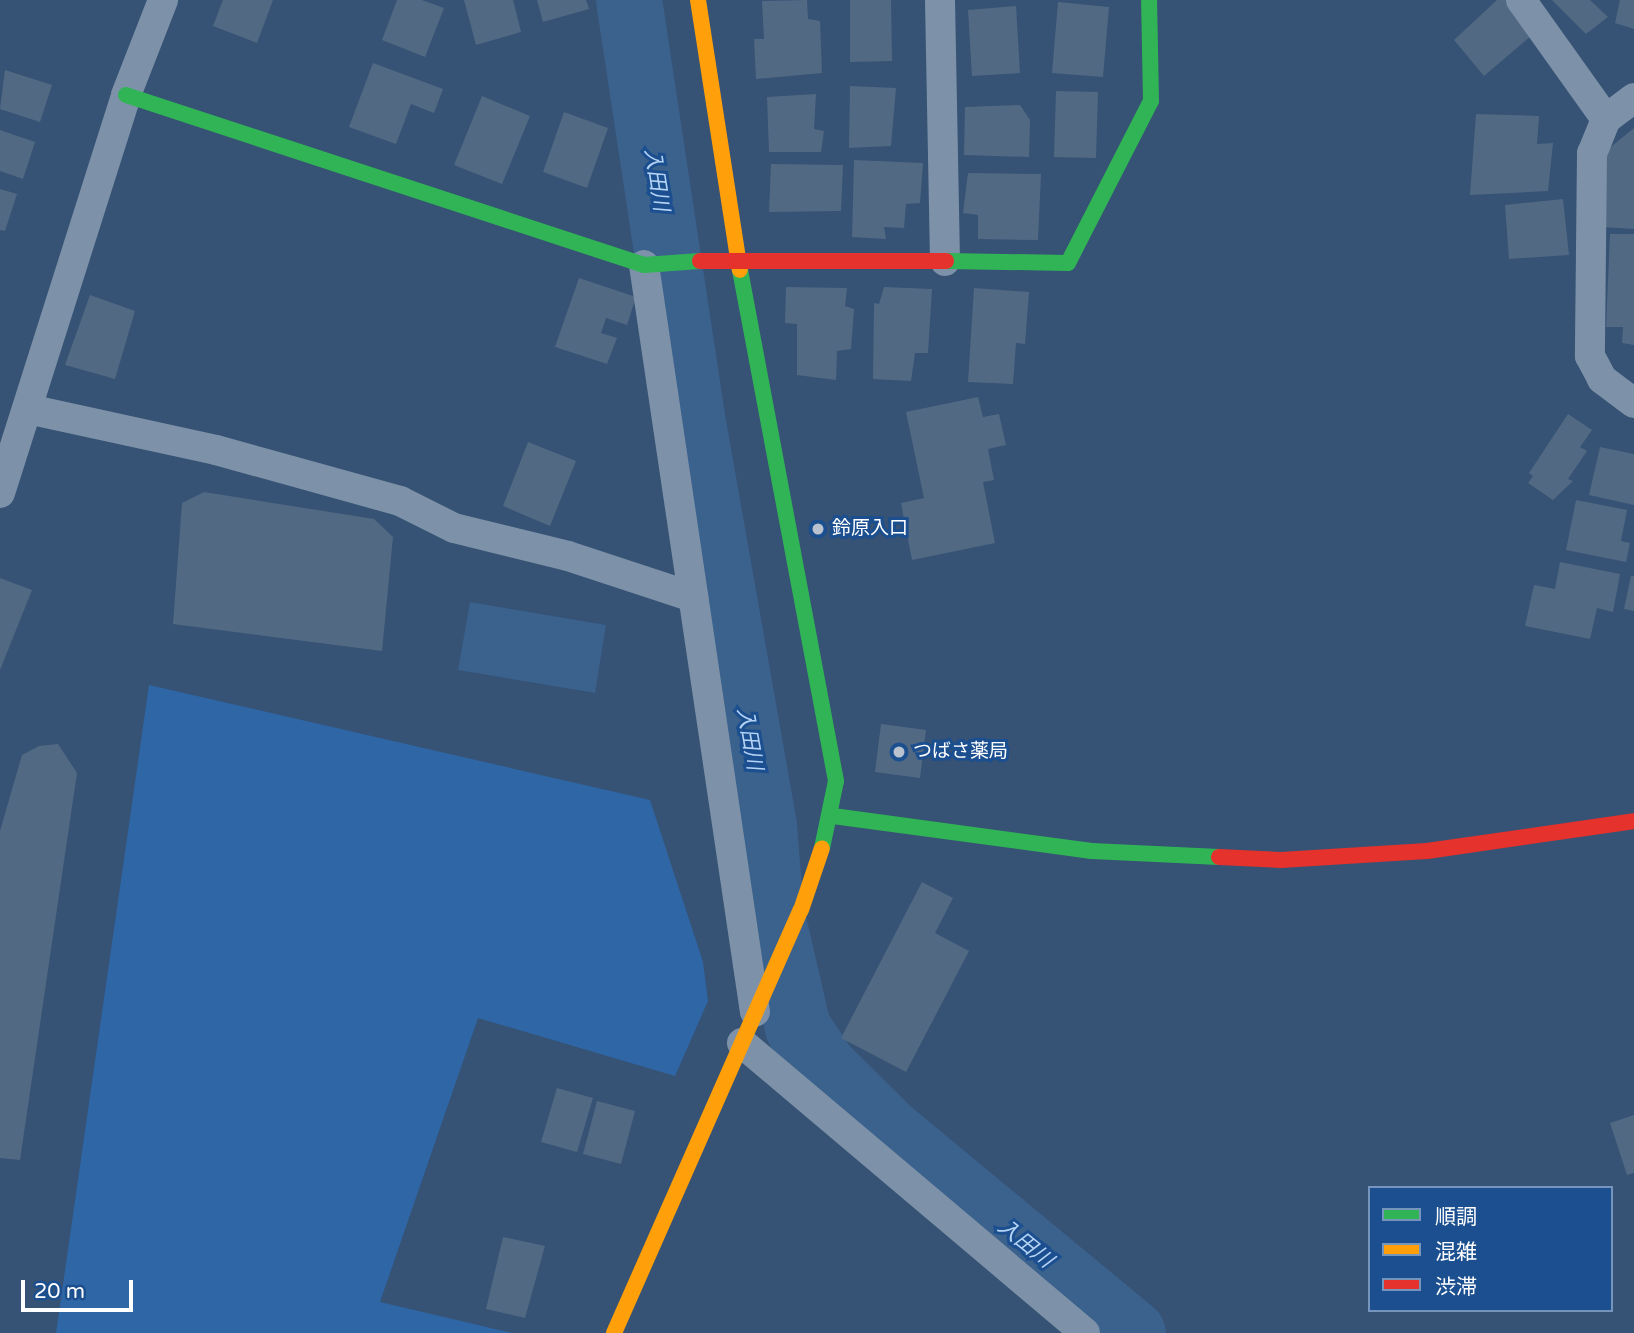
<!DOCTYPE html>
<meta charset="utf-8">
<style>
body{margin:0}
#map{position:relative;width:1634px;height:1333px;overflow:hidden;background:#365274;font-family:"Varela Round","Noto Sans JP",sans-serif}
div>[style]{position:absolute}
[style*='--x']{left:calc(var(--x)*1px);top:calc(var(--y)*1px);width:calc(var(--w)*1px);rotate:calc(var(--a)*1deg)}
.green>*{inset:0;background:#2f66a5}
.water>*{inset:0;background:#3b618d}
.river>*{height:66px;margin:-33px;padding:0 33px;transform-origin:33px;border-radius:33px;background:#3b618d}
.building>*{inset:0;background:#526984}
.street>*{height:30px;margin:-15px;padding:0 15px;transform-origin:15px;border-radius:15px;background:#7d92a8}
.fast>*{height:16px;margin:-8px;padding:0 8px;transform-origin:8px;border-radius:8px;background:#30b455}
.slow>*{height:16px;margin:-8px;padding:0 8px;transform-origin:8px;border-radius:8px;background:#ff9f0a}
.jam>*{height:16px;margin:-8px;padding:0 8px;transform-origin:8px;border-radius:8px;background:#e5322d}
.dots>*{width:19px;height:19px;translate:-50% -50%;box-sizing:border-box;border:4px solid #1b4f8f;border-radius:50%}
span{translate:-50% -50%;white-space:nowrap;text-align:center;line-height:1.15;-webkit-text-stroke:6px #1b4f8f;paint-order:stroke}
.poi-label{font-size:19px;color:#fff}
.left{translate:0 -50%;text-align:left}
.water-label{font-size:21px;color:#b5d3f5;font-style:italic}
.legend{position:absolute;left:1368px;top:1186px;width:245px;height:126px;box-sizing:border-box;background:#1b4f8f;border:2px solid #7695bc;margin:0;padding:9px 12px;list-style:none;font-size:21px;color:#fff}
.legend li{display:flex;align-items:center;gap:14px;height:35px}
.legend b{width:35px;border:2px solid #7695bc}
.scale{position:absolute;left:21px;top:1280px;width:112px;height:32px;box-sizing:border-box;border:4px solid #fff;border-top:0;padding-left:9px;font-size:21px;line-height:24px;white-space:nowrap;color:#fff;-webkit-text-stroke:5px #1b4f8f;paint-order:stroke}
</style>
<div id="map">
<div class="green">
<div style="clip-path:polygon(149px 685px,650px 800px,703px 962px,708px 1001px,675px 1076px,478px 1018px,380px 1302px,512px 1333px,56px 1333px)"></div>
</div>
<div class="water">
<div style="clip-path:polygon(470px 602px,606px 625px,595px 693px,458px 670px)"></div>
</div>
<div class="river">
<div style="--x:629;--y:0;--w:422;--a:81.4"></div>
<div style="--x:692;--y:417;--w:415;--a:80"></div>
<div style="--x:764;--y:826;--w:85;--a:85.3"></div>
<div style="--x:771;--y:911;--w:120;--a:77"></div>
<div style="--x:798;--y:1028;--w:47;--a:56.3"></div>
<div style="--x:824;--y:1067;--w:94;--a:44.6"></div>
<div style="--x:891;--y:1133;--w:314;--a:39.6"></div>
</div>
<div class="building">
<div style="clip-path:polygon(223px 0,273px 0,257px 43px,213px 26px)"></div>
<div style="clip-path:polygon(397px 0,422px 0,444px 8px,425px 57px,382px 40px)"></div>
<div style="clip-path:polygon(464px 0,513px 0,521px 32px,476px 45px)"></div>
<div style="clip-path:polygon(537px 0,586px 0,589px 9px,543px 22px)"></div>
<div style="clip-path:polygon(807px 0,808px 19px,820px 21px,822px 73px,756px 79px,754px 39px,764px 39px,762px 1px)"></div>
<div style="clip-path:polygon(850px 0,891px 0,892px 61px,850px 62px)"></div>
<div style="clip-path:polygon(1497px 0,1512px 0,1538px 30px,1484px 76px,1454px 40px)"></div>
<div style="clip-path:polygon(1552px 0,1590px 0,1608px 17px,1586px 34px)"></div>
<div style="clip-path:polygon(1620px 0,1634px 0,1634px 29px,1615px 23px)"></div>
<div style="clip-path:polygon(1058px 2px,1109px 7px,1103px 77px,1052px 73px)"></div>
<div style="clip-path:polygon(1016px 6px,1020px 73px,972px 76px,968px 10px)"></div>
<div style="clip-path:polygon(373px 63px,443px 89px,434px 113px,411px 104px,396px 144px,349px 127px)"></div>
<div style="clip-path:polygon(5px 70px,52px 85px,40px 122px,0 109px)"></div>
<div style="clip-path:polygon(850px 86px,896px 88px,891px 146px,849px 148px)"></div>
<div style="clip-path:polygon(1056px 91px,1098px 92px,1096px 158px,1054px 157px)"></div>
<div style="clip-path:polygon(816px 94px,814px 129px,824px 131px,821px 152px,769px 152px,767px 97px)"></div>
<div style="clip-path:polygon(482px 96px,530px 116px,502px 184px,454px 165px)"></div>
<div style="clip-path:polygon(1020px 105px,1030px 120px,1029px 157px,964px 155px,965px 107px)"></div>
<div style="clip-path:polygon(564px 112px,608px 128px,587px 188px,543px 172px)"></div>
<div style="clip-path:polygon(1476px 114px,1539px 116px,1537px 144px,1553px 143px,1548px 191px,1470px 195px)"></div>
<div style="clip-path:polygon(1634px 128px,1634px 229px,1603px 227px,1607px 150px)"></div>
<div style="clip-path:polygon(0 130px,35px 142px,23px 179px,0 171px)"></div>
<div style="clip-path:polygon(854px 160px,923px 163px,920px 203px,906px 204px,904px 228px,884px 227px,886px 239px,852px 237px)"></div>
<div style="clip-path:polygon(771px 164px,843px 165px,841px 211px,769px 212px)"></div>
<div style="clip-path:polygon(968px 173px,1041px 174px,1038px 240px,978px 239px,978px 215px,963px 213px)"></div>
<div style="clip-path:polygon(0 189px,17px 194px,5px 231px,0 230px)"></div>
<div style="clip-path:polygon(1563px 199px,1569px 255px,1509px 259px,1505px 205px)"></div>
<div style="clip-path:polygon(1610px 234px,1634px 234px,1634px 345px,1622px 343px,1623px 327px,1606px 327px)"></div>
<div style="clip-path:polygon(579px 278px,636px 297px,627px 325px,606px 318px,601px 333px,617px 338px,607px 364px,555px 347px)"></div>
<div style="clip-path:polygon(786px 287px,847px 288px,845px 306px,854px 309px,851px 349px,837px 351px,836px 380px,797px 375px,797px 324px,785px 323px)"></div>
<div style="clip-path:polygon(884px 287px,932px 289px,928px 353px,915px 353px,911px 381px,873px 379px,874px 303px,879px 304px)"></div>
<div style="clip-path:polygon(974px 288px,1029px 292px,1025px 344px,1016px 343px,1013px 384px,968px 382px)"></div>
<div style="clip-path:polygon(90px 295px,135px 311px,115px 379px,65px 365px)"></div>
<div style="clip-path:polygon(978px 397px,983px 417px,999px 414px,1006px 445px,988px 449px,994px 480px,983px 482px,995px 543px,912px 560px,901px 503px,924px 498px,906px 412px)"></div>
<div style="clip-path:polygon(1568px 414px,1592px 430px,1580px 447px,1587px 451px,1568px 479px,1573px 481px,1553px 500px,1528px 483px,1533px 476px,1529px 473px)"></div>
<div style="clip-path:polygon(528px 442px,576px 461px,550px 526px,503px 506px)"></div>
<div style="clip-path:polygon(1600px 447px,1634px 454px,1634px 505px,1589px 495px)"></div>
<div style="clip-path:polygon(204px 492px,374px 519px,393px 537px,382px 651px,173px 624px,182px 503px)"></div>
<div style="clip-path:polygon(1576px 500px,1627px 510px,1621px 541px,1630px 543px,1626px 562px,1566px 550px)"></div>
<div style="clip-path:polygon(1560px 562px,1620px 574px,1613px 612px,1597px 608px,1590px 639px,1525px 626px,1534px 585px,1555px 589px)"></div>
<div style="clip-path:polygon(1631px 576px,1634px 576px,1634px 611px,1624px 609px)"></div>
<div style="clip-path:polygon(0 578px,32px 590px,0 670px)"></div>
<div style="clip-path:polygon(881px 724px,926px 730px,920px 778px,875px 772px)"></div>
<div style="clip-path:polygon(58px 744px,77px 773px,20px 1160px,0 1158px,0 831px,22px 755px,39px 746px)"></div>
<div style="clip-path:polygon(922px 882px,953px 898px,935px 933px,969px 951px,906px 1072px,841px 1038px)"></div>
<div style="clip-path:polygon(557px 1088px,593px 1098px,577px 1152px,541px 1142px)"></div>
<div style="clip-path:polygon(597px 1101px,635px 1111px,621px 1164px,583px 1154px)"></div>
<div style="clip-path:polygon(1634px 1115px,1634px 1173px,1627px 1175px,1610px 1123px)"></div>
<div style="clip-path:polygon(503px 1237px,545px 1246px,525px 1318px,486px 1309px)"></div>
</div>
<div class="street">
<div style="--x:940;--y:0;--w:261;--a:88.9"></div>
<div style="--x:1521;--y:0;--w:146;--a:54.5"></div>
<div style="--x:1634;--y:98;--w:35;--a:143"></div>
<div style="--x:1606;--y:119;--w:37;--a:112"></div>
<div style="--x:1592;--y:153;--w:203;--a:90.6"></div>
<div style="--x:1590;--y:356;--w:26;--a:62"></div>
<div style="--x:1602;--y:379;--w:40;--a:37"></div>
<div style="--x:644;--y:265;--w:755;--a:81.55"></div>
<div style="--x:28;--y:409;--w:192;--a:12.3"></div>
<div style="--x:216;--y:450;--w:191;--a:15.5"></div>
<div style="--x:400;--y:501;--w:60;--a:26.6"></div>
<div style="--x:454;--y:528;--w:117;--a:13.8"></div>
<div style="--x:568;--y:556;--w:132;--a:18.2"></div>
<div style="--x:0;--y:493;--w:417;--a:-72.4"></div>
<div style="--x:126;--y:95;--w:102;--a:-68.7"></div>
<div style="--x:742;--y:1043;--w:449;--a:40.2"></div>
</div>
<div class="fast">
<div style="--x:126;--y:95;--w:545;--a:18.17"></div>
<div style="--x:644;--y:265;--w:56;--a:-4.1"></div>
<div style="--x:946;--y:261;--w:122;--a:0.9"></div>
<div style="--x:1068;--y:263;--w:182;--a:-62.9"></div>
<div style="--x:1151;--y:101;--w:101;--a:-91.1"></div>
<div style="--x:740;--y:270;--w:520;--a:79.36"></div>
<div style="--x:836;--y:781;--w:68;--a:101.8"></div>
<div style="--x:833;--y:816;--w:261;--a:7.7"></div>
<div style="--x:1092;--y:851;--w:127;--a:2.7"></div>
</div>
<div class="slow">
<div style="--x:698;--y:0;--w:273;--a:81.2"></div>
<div style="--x:614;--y:1333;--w:462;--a:-66.2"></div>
<div style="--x:801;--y:910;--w:65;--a:-71.3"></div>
</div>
<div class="jam">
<div style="--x:700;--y:261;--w:246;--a:0"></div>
<div style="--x:1219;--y:857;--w:62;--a:2.8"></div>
<div style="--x:1281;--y:860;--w:146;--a:-3.5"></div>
<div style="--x:1427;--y:851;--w:209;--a:-8.2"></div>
</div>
<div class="dots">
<div style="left:818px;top:529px;background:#b9c2ce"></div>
<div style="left:899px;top:752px;background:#b9c2ce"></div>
</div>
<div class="poi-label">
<span class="left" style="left:832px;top:529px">鈴原入口</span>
<span class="left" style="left:913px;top:752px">つばさ薬局</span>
</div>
<div class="water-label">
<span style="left:656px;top:180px;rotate:81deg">入田川</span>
<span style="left:749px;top:739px;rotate:80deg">入田川</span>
<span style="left:1025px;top:1244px;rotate:39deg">入田川</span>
</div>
<ul class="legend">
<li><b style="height:9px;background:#30b455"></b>順調</li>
<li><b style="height:9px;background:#ff9f0a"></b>混雑</li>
<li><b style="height:9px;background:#e5322d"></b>渋滞</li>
</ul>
<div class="scale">20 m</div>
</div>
